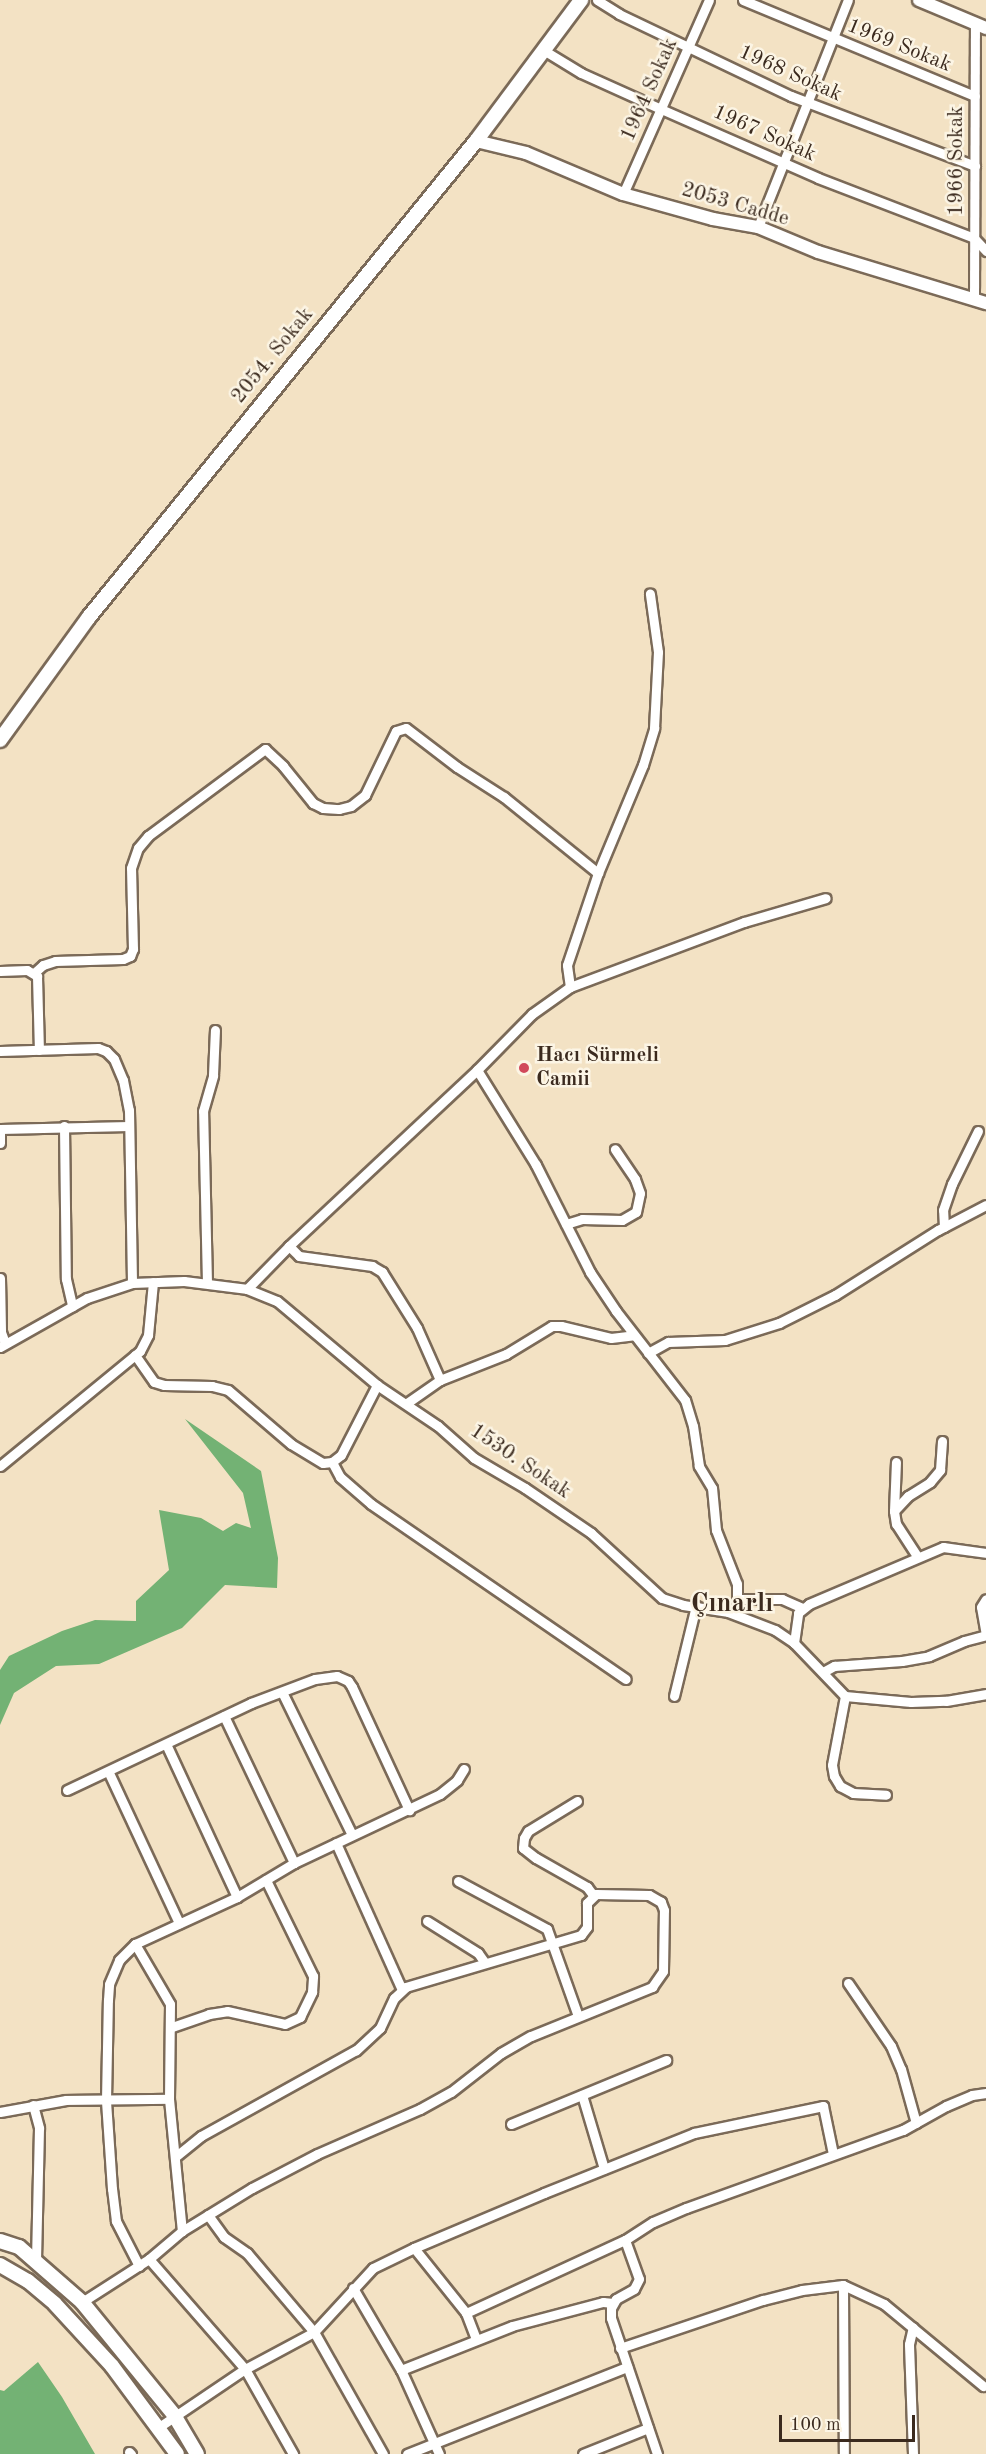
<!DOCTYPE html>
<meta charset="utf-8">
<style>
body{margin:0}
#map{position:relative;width:986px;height:2454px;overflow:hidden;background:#f3e2c4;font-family:"Old Standard TT",serif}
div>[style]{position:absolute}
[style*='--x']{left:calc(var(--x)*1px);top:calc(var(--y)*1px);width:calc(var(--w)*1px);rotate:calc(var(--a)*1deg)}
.forest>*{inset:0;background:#73b274}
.roads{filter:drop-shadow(2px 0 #7b6a58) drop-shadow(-2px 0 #7b6a58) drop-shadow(0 2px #7b6a58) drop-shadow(0 -2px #7b6a58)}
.minor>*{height:9px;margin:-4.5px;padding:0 4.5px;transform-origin:4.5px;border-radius:4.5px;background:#fff}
.tertiary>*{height:12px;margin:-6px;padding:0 6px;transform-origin:6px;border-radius:6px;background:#fff}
.secondary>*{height:14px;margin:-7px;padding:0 7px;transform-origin:7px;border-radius:7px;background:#fff}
.dots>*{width:16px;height:16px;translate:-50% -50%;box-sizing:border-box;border:3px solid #fcf5e5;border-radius:50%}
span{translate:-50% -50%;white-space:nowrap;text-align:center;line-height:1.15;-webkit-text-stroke:5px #fcf5e5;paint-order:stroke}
.street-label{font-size:21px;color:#3b2a1e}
.poi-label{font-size:21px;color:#3b2a1e;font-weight:700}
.left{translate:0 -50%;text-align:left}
.district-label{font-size:27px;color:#3b2a1e;font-weight:700}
.scale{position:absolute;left:779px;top:2415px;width:136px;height:27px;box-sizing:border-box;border:3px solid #3b2a1e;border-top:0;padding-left:8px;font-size:18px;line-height:21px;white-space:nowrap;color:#3b2a1e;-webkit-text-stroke:4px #fcf5e5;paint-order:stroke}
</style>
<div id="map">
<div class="forest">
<div style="clip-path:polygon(185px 1419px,261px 1471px,278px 1558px,277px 1588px,225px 1585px,182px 1628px,99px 1664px,56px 1666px,14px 1693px,0 1725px,0 1670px,9px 1656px,62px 1631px,95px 1620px,136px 1621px,136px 1601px,169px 1570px,159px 1510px,201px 1518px,223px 1531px,236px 1523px,251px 1528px,243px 1493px)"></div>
<div style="clip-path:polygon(38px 2362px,62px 2397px,95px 2454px,0 2454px,0 2390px,4px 2391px)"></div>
</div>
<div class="roads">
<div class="minor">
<div style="--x:597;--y:0;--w:26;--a:32"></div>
<div style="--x:619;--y:14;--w:191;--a:25.5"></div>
<div style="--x:791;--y:96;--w:197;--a:20.8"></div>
<div style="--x:743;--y:0;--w:251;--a:22.5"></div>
<div style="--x:545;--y:51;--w:42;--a:31.4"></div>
<div style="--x:581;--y:73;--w:88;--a:24.2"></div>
<div style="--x:661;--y:109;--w:171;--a:23.7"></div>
<div style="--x:818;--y:178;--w:167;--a:21"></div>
<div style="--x:974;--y:238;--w:18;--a:47"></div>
<div style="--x:623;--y:194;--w:212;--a:-66.1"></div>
<div style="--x:758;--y:227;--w:244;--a:-68.4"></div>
<div style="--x:974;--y:299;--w:275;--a:-89.8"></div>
<div style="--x:0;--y:971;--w:27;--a:-2"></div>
<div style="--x:27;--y:970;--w:12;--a:31"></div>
<div style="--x:37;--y:976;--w:74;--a:88.5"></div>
<div style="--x:34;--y:973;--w:12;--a:-42"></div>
<div style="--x:43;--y:965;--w:13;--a:-18"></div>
<div style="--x:55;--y:961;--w:68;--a:-1.7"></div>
<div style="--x:123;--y:959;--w:8;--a:-23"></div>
<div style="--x:130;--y:956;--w:8;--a:-67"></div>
<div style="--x:133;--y:949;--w:81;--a:-91.4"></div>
<div style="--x:131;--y:868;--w:21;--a:-71"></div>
<div style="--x:138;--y:848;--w:16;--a:-50"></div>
<div style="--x:148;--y:836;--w:146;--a:-36.6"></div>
<div style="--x:265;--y:749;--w:25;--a:43"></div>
<div style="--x:283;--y:766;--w:48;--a:51"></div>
<div style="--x:313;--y:803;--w:11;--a:27"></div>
<div style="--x:323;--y:808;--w:16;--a:4"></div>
<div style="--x:339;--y:809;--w:12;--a:-14"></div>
<div style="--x:351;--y:806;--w:18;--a:-38"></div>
<div style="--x:365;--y:795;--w:71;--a:-64.2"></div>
<div style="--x:396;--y:731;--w:10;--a:-17"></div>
<div style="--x:406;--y:728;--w:64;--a:37.4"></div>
<div style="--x:457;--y:767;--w:56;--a:32.6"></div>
<div style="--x:504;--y:797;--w:121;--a:39"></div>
<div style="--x:570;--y:987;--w:22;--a:-98"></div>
<div style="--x:567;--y:965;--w:97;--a:-71.4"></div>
<div style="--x:598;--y:873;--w:117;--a:-67.4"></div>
<div style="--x:643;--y:765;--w:39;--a:-73"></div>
<div style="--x:654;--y:728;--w:76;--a:-87"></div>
<div style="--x:658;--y:652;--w:59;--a:-97.9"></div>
<div style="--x:0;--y:1051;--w:98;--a:-1.8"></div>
<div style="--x:98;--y:1048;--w:9;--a:21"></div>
<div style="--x:106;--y:1051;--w:11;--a:45"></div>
<div style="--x:114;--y:1059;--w:23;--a:67"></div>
<div style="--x:123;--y:1080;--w:31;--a:79"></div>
<div style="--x:129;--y:1110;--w:173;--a:89"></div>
<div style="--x:64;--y:1126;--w:153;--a:89.3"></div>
<div style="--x:66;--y:1279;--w:28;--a:77"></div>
<div style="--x:0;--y:1143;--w:14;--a:-90"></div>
<div style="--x:0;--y:1129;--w:129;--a:-1.3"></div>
<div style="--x:566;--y:1224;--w:17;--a:-17"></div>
<div style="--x:582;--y:1219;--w:40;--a:1.4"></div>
<div style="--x:622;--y:1220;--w:16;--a:-30"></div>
<div style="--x:636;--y:1212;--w:19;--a:-78"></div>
<div style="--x:640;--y:1193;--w:15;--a:-110"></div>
<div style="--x:635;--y:1179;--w:36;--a:-124"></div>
<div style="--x:944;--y:1227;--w:17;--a:-93"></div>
<div style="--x:943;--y:1210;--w:28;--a:-71"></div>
<div style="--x:952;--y:1184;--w:59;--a:-63.9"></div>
<div style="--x:289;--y:1246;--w:14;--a:45"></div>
<div style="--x:299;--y:1256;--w:74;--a:7.8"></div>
<div style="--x:372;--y:1266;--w:12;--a:31"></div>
<div style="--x:382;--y:1272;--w:66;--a:58"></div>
<div style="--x:417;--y:1328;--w:57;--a:66.1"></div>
<div style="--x:0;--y:1278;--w:54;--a:88.9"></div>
<div style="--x:1;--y:1332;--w:12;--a:70"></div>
<div style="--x:207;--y:1283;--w:172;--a:-91.3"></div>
<div style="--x:203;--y:1111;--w:37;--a:-74"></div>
<div style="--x:213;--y:1075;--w:45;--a:-87.5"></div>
<div style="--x:247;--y:1289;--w:60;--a:-45.7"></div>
<div style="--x:289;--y:1246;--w:258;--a:-43.1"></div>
<div style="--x:0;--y:1347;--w:100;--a:-29.4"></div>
<div style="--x:87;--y:1298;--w:47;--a:-18.4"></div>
<div style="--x:132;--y:1283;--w:52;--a:-2.2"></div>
<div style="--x:184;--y:1281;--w:64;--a:7.2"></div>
<div style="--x:247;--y:1289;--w:32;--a:22"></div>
<div style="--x:277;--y:1301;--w:131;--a:40"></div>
<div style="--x:377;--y:1385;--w:73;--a:33.9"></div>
<div style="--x:438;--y:1426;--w:48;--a:41.6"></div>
<div style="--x:474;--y:1458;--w:59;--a:30.5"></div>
<div style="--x:525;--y:1488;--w:80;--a:34.3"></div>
<div style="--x:591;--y:1533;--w:96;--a:42.5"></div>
<div style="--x:662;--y:1598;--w:22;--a:18"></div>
<div style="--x:683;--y:1605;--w:46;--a:8.8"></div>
<div style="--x:728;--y:1612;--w:50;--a:21"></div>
<div style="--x:775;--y:1630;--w:23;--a:34"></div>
<div style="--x:794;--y:1643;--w:74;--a:46.1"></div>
<div style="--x:845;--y:1696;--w:66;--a:5.2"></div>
<div style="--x:911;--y:1702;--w:35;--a:-2"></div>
<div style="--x:946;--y:1701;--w:41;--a:-9.9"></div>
<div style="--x:648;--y:1353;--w:23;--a:-29"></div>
<div style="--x:668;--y:1342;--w:57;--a:-2"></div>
<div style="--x:725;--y:1340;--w:57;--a:-17.5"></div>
<div style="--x:779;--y:1323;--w:63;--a:-26.6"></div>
<div style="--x:835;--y:1295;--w:122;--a:-32.3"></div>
<div style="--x:938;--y:1230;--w:54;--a:-27.5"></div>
<div style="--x:135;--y:1355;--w:33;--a:55"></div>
<div style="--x:154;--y:1382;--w:10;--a:17"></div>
<div style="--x:164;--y:1385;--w:48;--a:1.2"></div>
<div style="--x:212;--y:1386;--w:16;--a:14"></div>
<div style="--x:228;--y:1390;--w:83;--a:40.6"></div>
<div style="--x:291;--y:1444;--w:37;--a:31"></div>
<div style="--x:323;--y:1463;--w:9;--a:-6"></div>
<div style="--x:332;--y:1462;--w:11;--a:-38"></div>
<div style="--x:341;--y:1455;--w:79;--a:-62.8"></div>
<div style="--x:407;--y:1403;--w:40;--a:-34.9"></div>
<div style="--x:440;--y:1380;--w:71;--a:-21.5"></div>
<div style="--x:506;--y:1354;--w:54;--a:-31.3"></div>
<div style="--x:552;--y:1326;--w:9;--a:0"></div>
<div style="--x:561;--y:1326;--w:51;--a:13.5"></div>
<div style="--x:611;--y:1338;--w:23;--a:-7"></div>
<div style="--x:332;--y:1462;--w:17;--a:62"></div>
<div style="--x:340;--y:1477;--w:41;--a:41.1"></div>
<div style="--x:371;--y:1504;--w:309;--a:34.5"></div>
<div style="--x:0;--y:1466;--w:181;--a:-39.4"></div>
<div style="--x:140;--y:1351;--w:18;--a:-63"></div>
<div style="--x:148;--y:1335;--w:53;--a:-84.6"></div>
<div style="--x:894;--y:1511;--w:49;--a:-87.7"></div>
<div style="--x:917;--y:1556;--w:38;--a:-123"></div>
<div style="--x:896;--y:1524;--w:13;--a:-99"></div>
<div style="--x:894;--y:1511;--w:21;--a:-47"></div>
<div style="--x:908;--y:1496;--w:26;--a:-32"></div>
<div style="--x:930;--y:1482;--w:16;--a:-50"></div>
<div style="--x:940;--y:1470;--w:29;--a:-86"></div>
<div style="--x:737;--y:1599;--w:45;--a:0"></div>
<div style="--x:782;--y:1599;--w:22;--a:24"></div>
<div style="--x:737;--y:1615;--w:31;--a:-90"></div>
<div style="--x:737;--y:1584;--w:58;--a:-111.3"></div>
<div style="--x:716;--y:1530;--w:42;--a:-95.4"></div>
<div style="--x:712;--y:1488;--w:26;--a:-121"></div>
<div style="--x:699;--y:1466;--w:40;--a:-98.5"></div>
<div style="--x:693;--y:1426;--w:27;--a:-107"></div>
<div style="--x:685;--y:1400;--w:113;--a:-127.8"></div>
<div style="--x:616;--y:1311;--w:47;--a:-123.7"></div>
<div style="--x:590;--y:1272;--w:120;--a:-116.8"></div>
<div style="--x:536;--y:1165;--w:112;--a:-121.8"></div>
<div style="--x:477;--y:1070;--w:78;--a:-45.5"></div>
<div style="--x:532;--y:1014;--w:47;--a:-35.4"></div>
<div style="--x:570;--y:987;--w:186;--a:-20.5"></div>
<div style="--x:744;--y:922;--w:85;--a:-16.3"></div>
<div style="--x:986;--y:1635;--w:28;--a:-100"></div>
<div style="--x:981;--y:1607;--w:9;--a:-58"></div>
<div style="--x:794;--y:1643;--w:30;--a:-82"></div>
<div style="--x:798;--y:1613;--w:14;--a:-39"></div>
<div style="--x:809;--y:1604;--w:146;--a:-23"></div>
<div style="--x:943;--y:1547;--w:43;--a:7.9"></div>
<div style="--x:823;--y:1672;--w:13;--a:-29"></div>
<div style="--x:834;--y:1666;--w:68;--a:-4.2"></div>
<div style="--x:902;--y:1661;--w:27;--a:-10"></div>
<div style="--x:929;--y:1656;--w:38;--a:-23"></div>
<div style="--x:964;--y:1641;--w:23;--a:-15"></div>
<div style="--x:282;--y:1692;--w:159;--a:63.9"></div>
<div style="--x:674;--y:1696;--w:93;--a:-76.3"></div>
<div style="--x:845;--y:1696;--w:70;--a:100.7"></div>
<div style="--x:832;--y:1765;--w:11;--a:80"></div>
<div style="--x:834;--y:1776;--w:12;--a:59"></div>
<div style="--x:840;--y:1786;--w:15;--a:28"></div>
<div style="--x:853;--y:1793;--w:33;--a:3"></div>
<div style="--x:224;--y:1716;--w:163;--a:64.5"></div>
<div style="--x:166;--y:1744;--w:169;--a:65.1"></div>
<div style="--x:109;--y:1773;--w:166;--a:65"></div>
<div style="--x:67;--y:1790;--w:204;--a:-25.3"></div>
<div style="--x:251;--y:1703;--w:68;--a:-20.6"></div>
<div style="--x:315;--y:1679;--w:22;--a:-8"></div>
<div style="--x:337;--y:1676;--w:12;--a:24"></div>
<div style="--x:348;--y:1681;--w:7;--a:56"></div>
<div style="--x:352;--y:1687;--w:136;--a:65.1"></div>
<div style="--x:577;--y:1801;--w:57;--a:148.5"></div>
<div style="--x:528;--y:1831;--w:8;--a:120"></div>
<div style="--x:524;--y:1838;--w:10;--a:96"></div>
<div style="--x:523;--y:1848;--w:16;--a:38"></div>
<div style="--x:536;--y:1858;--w:59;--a:29.6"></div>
<div style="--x:587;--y:1887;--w:10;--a:53"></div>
<div style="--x:336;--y:1843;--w:161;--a:65.8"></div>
<div style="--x:458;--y:1881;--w:101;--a:28.3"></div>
<div style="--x:547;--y:1929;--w:92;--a:70.4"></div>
<div style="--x:427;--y:1921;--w:60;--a:32.1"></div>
<div style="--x:478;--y:1953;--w:12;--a:55"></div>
<div style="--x:135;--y:1944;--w:69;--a:59.7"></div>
<div style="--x:170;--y:2004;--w:95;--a:90.6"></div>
<div style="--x:169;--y:2099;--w:133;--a:84.4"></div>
<div style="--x:848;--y:1983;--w:76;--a:55.7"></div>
<div style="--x:891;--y:2046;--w:25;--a:67"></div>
<div style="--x:901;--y:2069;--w:56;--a:74.5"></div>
<div style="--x:172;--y:2027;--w:39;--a:-19"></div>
<div style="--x:209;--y:2014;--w:18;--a:-9"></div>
<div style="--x:227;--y:2011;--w:59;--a:12.6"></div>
<div style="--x:285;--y:2024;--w:17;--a:-25"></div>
<div style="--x:300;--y:2017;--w:28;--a:-64"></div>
<div style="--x:312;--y:1992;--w:16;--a:-86"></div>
<div style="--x:313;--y:1976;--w:107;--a:-116.1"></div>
<div style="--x:582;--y:2095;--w:77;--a:73.4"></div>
<div style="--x:33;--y:2105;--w:24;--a:75"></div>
<div style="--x:39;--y:2128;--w:132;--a:91.3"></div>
<div style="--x:0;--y:2112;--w:67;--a:-10.3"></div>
<div style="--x:66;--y:2100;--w:103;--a:-0.6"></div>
<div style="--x:511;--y:2124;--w:168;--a:-22.4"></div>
<div style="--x:208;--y:2215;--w:27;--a:54"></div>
<div style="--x:224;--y:2237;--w:28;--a:35"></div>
<div style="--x:247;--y:2253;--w:104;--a:49.7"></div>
<div style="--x:314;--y:2332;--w:140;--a:60.5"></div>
<div style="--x:625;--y:2240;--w:41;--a:70.3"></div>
<div style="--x:639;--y:2279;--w:11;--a:117"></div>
<div style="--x:634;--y:2289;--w:21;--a:151"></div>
<div style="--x:616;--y:2299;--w:10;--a:119"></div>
<div style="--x:611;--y:2308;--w:10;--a:90"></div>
<div style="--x:611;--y:2318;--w:144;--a:71.3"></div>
<div style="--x:414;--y:2248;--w:83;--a:51.3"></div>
<div style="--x:466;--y:2313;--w:175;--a:-24.7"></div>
<div style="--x:625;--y:2240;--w:33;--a:-33"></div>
<div style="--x:653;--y:2222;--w:36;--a:-23"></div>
<div style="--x:686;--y:2208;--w:231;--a:-19.8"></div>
<div style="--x:903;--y:2130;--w:49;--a:-29.2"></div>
<div style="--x:946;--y:2106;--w:28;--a:-23"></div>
<div style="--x:972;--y:2095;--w:14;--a:-8"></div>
<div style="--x:149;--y:2259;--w:146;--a:48.9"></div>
<div style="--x:245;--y:2369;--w:98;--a:60.5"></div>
<div style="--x:139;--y:2266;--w:51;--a:-117.1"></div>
<div style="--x:116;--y:2221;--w:32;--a:-97"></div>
<div style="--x:112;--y:2189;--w:89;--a:-93.9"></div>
<div style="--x:106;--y:2100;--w:100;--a:-88.9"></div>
<div style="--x:108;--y:2000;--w:16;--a:-86"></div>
<div style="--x:109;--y:1984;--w:26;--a:-67"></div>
<div style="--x:119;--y:1960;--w:23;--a:-45"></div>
<div style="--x:135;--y:1944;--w:112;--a:-24.7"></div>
<div style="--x:237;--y:1897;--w:66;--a:-30.8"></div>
<div style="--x:294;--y:1863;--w:161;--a:-25.3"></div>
<div style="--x:440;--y:1794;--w:22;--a:-39"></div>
<div style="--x:457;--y:1780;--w:13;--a:-58"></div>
<div style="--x:843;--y:2285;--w:169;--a:89.7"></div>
<div style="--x:353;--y:2288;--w:95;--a:59.7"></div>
<div style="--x:82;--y:2302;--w:80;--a:-32.7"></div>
<div style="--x:149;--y:2259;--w:43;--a:-40.3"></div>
<div style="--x:182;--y:2231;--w:82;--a:-31.6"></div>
<div style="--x:252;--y:2188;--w:73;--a:-27.6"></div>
<div style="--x:317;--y:2154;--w:112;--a:-23.6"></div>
<div style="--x:420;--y:2109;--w:35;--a:-29"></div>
<div style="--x:451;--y:2092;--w:63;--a:-38"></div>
<div style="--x:501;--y:2053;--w:34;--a:-30"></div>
<div style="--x:531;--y:2036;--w:131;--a:-22"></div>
<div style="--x:652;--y:1987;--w:19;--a:-55"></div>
<div style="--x:663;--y:1971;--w:61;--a:-89.1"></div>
<div style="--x:664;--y:1910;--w:9;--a:-111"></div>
<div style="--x:661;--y:1902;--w:14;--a:-150"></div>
<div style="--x:649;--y:1895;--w:53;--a:-178.9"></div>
<div style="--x:596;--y:1894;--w:13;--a:135"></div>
<div style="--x:587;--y:1903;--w:24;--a:90"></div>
<div style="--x:587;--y:1927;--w:10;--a:127"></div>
<div style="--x:581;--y:1935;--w:183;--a:163.5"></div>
<div style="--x:406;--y:1987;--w:16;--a:137"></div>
<div style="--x:394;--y:1998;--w:33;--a:115"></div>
<div style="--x:380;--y:2028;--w:33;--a:137"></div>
<div style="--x:356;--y:2050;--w:177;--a:151"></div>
<div style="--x:201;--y:2136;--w:33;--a:141"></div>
<div style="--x:466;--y:2313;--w:28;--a:69"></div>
<div style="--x:620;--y:2348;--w:151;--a:-18.6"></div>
<div style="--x:763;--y:2300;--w:40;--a:-14.4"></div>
<div style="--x:802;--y:2290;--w:41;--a:-7"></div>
<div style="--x:843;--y:2285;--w:45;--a:24.9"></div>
<div style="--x:884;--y:2304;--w:129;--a:39.6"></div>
<div style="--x:159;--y:2427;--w:104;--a:-34"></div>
<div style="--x:245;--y:2369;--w:78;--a:-28.2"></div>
<div style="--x:314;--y:2332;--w:87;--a:-47.3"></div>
<div style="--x:373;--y:2268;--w:46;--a:-26"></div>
<div style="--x:414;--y:2248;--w:141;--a:-22.9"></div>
<div style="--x:544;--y:2193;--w:162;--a:-21.8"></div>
<div style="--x:694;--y:2133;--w:132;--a:-11.8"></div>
<div style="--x:823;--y:2106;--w:49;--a:78.2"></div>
<div style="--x:129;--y:2452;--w:3;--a:45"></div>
<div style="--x:407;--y:2454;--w:237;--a:-21.6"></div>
<div style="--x:439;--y:2454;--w:92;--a:-114.3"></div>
<div style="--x:401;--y:2370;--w:119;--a:-21.6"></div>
<div style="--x:512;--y:2326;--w:94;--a:-14.8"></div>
<div style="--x:603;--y:2302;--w:10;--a:6"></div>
<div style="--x:583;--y:2454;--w:70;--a:-21.8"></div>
<div style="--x:913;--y:2454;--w:110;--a:-92.1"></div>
<div style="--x:909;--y:2344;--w:17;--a:-77"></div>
</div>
<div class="tertiary">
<div style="--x:919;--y:0;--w:73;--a:22.7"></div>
<div style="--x:476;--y:141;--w:51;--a:13.5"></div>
<div style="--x:526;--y:153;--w:105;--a:22.9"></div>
<div style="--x:623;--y:194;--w:93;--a:15.5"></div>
<div style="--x:713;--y:219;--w:46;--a:10.1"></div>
<div style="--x:758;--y:227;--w:65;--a:22.6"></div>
<div style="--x:818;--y:252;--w:176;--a:16.9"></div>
</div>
<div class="secondary">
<div style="--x:0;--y:740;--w:152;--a:-54.1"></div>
<div style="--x:89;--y:617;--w:613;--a:-50.89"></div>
<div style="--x:476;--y:141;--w:176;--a:-53.3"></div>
<div style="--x:0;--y:2241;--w:20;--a:18"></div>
<div style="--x:19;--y:2247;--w:84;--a:41.1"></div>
<div style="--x:82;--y:2302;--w:146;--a:50.8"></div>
<div style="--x:174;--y:2415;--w:45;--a:59.5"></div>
<div style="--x:0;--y:2265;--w:32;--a:30"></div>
<div style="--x:28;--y:2281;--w:35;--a:40"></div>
<div style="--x:55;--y:2304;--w:84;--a:47.4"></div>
<div style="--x:112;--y:2366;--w:109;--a:53.5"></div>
</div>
</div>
<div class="dots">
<div style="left:524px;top:1068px;background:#d1495b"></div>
</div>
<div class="street-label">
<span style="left:899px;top:46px;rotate:22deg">1969 Sokak</span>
<span style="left:790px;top:74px;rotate:24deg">1968 Sokak</span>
<span style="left:650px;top:90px;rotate:-66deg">1964 Sokak</span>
<span style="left:764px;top:134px;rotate:24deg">1967 Sokak</span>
<span style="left:957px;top:161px;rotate:-90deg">1966 Sokak</span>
<span style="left:735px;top:205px;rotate:16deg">2053 Cadde</span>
<span style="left:273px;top:356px;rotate:-51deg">2054. Sokak</span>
<span style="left:520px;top:1462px;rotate:34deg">1530. Sokak</span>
</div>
<div class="poi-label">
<span class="left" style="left:536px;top:1068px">Hacı Sürmeli<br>Camii</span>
</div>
<div class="district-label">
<span style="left:732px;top:1604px">Çınarlı</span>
</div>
<div class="scale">100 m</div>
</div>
